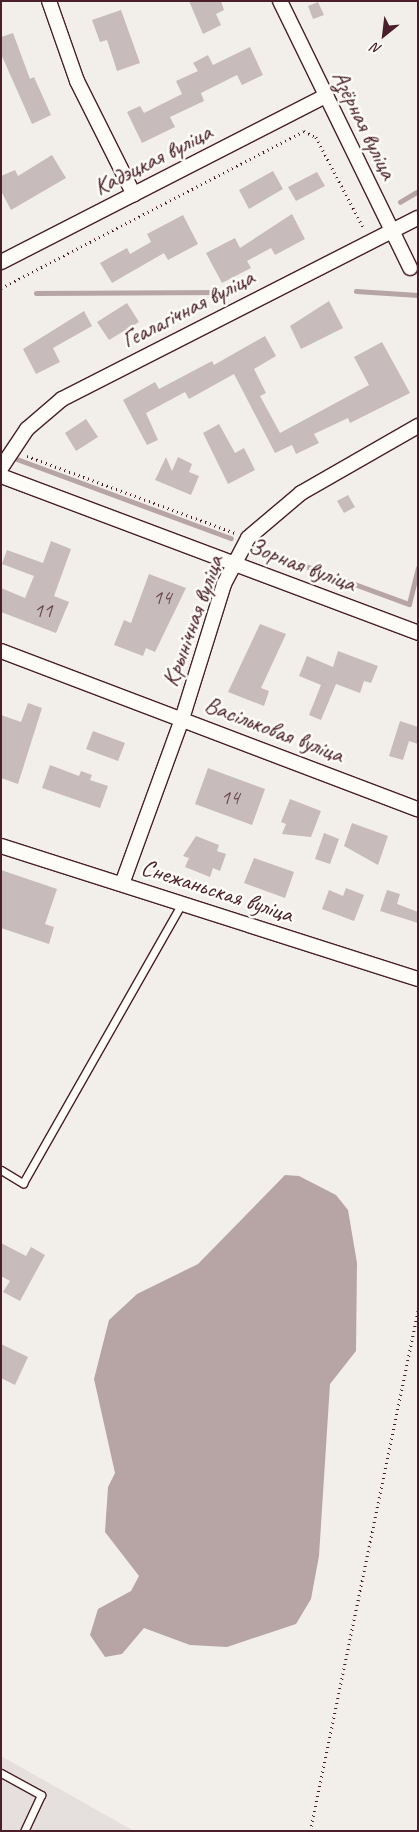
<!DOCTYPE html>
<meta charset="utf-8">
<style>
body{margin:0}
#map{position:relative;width:419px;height:1832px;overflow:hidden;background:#f2efeb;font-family:Caveat,sans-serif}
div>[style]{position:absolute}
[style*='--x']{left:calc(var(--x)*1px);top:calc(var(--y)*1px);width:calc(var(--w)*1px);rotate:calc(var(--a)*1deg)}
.built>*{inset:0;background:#e5dfdd}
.water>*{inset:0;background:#b7a5a6}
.stream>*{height:4.5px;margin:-2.25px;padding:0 2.25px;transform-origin:2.25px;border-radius:2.25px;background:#b7a5a6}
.building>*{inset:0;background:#c8bbbb}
.path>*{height:2.5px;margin-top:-1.25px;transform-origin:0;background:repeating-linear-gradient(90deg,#4a1f2b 0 1px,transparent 0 5px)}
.roads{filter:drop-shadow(1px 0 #4a1f2b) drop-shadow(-1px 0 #4a1f2b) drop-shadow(0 1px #4a1f2b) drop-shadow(0 -1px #4a1f2b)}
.service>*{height:7px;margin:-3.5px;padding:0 3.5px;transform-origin:3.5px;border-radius:3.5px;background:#fdfcf7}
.minor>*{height:14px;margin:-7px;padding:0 7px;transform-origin:7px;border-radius:7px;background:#fdfcf7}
span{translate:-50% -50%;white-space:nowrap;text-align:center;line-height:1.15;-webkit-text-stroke:5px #fdfcf7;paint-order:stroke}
.number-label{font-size:21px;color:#6a464f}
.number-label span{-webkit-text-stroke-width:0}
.street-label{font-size:24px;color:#4a1f2b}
.frame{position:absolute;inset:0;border:2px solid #4a1f2b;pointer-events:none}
.north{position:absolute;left:359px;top:10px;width:50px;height:50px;-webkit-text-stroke:4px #fdfcf7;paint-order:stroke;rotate:209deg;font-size:14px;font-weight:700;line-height:20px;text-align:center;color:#4a1f2b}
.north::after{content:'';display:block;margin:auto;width:18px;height:22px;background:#4a1f2b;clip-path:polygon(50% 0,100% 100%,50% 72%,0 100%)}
</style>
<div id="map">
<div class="built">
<div style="clip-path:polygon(1px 1756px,134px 1831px,1px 1831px)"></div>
</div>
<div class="water">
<div style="clip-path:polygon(285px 1175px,299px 1176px,336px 1195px,348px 1210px,357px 1263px,356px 1351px,330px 1384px,319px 1556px,311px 1599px,296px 1624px,227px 1647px,190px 1645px,144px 1628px,122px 1654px,105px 1657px,90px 1635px,98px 1609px,131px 1591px,139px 1576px,105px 1532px,108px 1487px,115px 1473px,94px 1379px,109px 1320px,137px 1294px,198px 1264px)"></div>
</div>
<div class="stream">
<div style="--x:400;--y:202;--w:21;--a:-31"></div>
<div style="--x:356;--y:291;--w:62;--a:3.7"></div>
<div style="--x:36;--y:293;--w:187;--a:-0.3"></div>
<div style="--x:17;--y:459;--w:228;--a:20.3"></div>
<div style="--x:254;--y:547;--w:165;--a:20.2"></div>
<div style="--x:409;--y:604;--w:37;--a:-76"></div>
</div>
<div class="building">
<div style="clip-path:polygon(189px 1px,221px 1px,224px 10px,216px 14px,221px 25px,203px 34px)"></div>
<div style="clip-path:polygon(318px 2px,324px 15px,313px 19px,308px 6px)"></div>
<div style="clip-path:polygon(121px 10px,140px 63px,117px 71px,107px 40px,100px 42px,92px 20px)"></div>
<div style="clip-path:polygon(13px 33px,30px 79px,34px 77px,51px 115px,32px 124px,1px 54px,1px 37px)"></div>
<div style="clip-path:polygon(250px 47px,263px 75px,242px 85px,237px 75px,201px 93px,204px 101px,170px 117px,175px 127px,142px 143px,127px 112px,140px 106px,144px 113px,182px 94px,176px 81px,198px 71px,193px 63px,208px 55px,213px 65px)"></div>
<div style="clip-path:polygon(52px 155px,66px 178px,11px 210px,1px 191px,1px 176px,15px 170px,18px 176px)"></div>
<div style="clip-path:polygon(273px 171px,283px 189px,249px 209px,239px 190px)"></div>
<div style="clip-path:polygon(317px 172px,325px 186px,296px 201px,288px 187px)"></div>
<div style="clip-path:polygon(292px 214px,305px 239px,275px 255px,271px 248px,247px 261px,251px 268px,222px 283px,206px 253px,235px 238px,240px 248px)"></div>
<div style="clip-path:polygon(183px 215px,198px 244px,168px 260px,164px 253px,112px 283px,100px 263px,127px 248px,130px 254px,151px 242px,147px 234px)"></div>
<div style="clip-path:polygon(329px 301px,343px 328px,301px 349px,290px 326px)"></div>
<div style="clip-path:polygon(127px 303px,139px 322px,109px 340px,97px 322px)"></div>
<div style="clip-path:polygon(84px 311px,92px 326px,53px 348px,60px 362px,36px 374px,23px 349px)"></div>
<div style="clip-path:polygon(265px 336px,276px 356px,254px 369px,266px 393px,260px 396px,280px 433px,369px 385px,354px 357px,382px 342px,410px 393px,350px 423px,348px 418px,314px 434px,319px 443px,296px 454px,292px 445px,275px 453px,234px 374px,189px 399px,185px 392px,146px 413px,158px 440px,147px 445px,123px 400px,155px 382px,159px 389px,212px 361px,214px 365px)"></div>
<div style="clip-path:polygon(86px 419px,98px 437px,76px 451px,65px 433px)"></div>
<div style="clip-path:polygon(219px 424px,235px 453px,244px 448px,255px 470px,228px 484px,203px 433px)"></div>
<div style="clip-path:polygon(166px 457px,172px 471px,178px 457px,192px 464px,189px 472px,199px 476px,191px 495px,155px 480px)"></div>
<div style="clip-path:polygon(348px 495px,355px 507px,344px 513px,337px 501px)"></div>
<div style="clip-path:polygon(51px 541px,71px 549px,54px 596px,69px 602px,56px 633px,1px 612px,1px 588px,25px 598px,34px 576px,2px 564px,7px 550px,43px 563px)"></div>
<div style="clip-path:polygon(149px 574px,186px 588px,155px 652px,146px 648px,143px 656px,114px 645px,124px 620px,131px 623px)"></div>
<div style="clip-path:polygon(260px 624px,286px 634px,261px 688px,269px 691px,264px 706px,228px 692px)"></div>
<div style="clip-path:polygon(338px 651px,378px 666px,371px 683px,364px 681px,360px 693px,336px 684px,321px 720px,309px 715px,321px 685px,299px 676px,307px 656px,333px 667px)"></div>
<div style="clip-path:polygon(28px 703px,42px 708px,18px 784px,1px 778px,1px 715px,21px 722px)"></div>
<div style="clip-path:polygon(400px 721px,418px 727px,418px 744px,409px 741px,403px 760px,389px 756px)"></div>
<div style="clip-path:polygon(93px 731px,125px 743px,118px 761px,86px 749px)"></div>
<div style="clip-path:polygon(50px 765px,79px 776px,81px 771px,92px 775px,90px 780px,108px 786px,100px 808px,42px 788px)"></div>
<div style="clip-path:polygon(208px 768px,265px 789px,252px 825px,195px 804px)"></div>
<div style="clip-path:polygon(290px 799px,321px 811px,311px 837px,282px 834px,286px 824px,281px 822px)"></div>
<div style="clip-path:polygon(352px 823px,388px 836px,378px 865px,344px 846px)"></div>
<div style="clip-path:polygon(324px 833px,339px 839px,330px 864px,315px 859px)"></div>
<div style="clip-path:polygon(196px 836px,219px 845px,217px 851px,226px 854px,220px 871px,213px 868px,210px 877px,185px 867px,189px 858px,183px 856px)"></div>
<div style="clip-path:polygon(254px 858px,294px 872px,285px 898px,244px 883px)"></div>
<div style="clip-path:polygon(1px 870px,57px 889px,45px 924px,54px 927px,49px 944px,1px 928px)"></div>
<div style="clip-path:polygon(346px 888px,364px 895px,354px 921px,322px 909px,329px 890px,343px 896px)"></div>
<div style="clip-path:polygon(387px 890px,400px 894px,397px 904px,418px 912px,418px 923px,380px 911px)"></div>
<div style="clip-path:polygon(1px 1243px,26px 1256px,31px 1247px,45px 1255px,20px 1301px,3px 1292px,10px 1281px,1px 1276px)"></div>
<div style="clip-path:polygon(1px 1344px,28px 1357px,15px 1385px,1px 1378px)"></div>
</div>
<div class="path">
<div style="--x:1;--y:288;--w:341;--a:-27.4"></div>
<div style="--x:304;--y:131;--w:13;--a:27"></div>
<div style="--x:316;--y:137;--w:104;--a:62.4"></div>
<div style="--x:27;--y:456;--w:222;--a:20.3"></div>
<div style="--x:310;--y:1831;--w:532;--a:-78.29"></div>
</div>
<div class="roads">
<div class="service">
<div style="--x:1;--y:1170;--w:26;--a:31"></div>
<div style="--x:23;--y:1183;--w:322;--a:-60.4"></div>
<div style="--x:1;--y:1773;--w:46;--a:28.8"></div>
<div style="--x:41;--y:1795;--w:40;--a:115"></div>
</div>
<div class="minor">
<div style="--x:49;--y:1;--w:85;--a:70.7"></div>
<div style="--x:77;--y:81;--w:127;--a:63.4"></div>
<div style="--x:280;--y:1;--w:297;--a:64"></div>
<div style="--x:1;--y:262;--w:364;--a:-27.1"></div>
<div style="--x:1;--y:468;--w:47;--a:-56.3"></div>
<div style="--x:27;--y:429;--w:46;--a:-40.6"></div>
<div style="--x:62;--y:399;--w:399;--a:-27"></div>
<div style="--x:1;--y:476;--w:446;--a:20.6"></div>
<div style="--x:1;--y:651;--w:446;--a:20.8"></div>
<div style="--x:1;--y:846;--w:438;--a:17.7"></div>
<div style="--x:122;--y:884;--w:176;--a:-70"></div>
<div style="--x:182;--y:719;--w:141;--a:-72.7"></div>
<div style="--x:224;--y:584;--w:52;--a:-62.4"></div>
<div style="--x:248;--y:538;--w:70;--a:-40.3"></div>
<div style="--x:301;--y:493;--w:135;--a:-29.8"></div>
</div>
</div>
<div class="number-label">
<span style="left:162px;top:597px">14</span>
<span style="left:43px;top:610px">11</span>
<span style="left:230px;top:797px">14</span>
</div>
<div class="street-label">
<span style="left:364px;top:125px;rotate:64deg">Азёрная вуліца</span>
<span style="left:153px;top:160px;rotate:-27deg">Кадэцкая вуліца</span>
<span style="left:188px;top:309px;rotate:-27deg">Геалагічная вуліца</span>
<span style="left:302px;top:565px;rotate:21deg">Зорная вуліца</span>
<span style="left:193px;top:621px;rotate:-70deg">Крынічная вуліца</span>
<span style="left:274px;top:730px;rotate:21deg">Васільковая вуліца</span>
<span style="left:217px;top:891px;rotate:18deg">Снежаньская вуліца</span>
</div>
<div class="frame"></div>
<div class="north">N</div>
</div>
